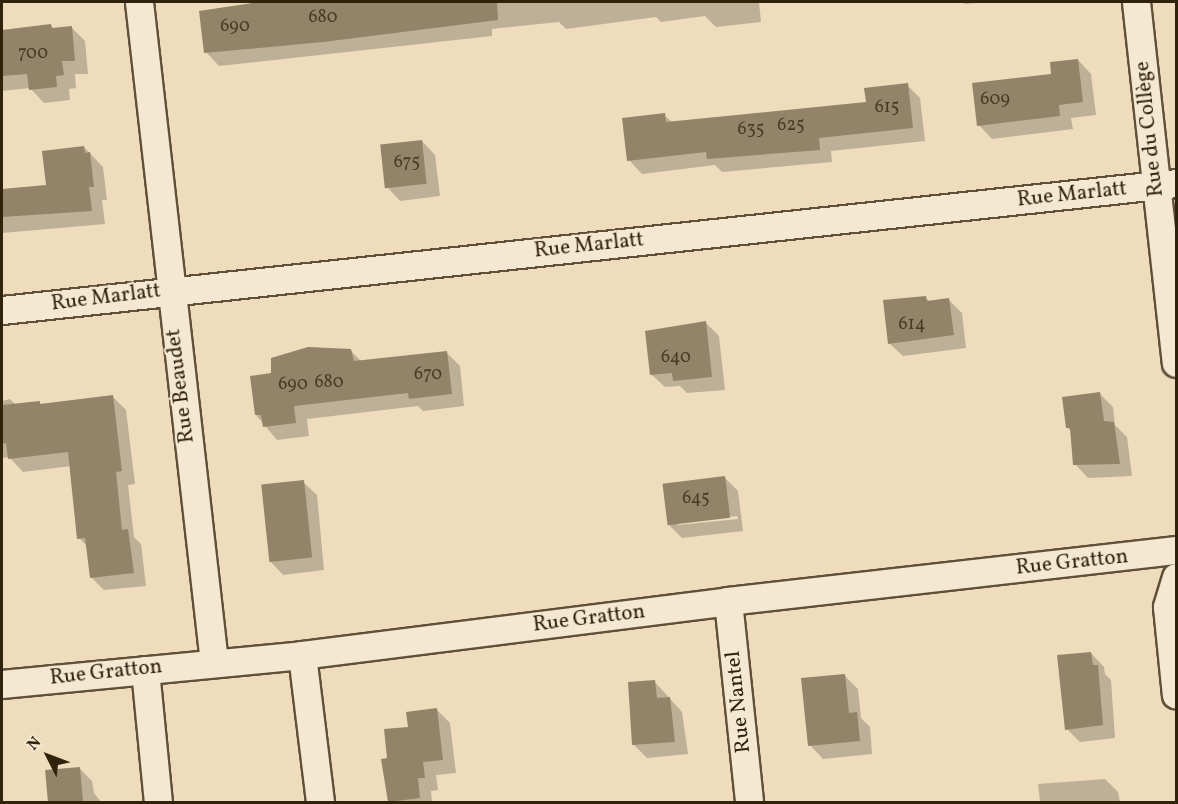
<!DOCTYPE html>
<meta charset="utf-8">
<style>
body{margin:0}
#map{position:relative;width:1178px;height:804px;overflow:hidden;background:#eedcbc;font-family:Vollkorn,serif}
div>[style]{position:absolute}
.shadow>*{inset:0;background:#0003}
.building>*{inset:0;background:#938368;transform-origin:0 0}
.roads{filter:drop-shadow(2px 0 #605038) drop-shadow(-2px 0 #605038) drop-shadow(0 2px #605038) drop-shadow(0 -2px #605038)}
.street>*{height:27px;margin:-13.5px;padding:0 13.5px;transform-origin:13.5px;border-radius:13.5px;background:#f4e8d3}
span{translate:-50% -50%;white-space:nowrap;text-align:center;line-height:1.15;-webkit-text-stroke:4.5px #f4e8d3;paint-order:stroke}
.number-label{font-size:18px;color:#4a3a23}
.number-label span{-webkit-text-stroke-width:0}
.street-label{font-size:21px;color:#31220c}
.frame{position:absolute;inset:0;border:3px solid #31220c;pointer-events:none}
.north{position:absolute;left:18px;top:726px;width:60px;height:60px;-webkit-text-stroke:4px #f4e8d3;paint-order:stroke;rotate:312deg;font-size:16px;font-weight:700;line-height:24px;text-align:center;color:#31220c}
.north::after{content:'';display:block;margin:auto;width:21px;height:27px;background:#31220c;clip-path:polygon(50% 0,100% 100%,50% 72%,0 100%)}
</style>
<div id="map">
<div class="shadow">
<i style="clip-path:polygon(281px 2px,759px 2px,761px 22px,716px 27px,705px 16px,661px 22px,656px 17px,566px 29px,559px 22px,492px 29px,492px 36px,219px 66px,206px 52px,201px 12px)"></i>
<i style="clip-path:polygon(962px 2px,989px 2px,965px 4px)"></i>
<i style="clip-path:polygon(51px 26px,54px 29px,71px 27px,85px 41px,88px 74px,75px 74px,76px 88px,69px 89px,70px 100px,44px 103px,30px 88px,2px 91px,2px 31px)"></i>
<i style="clip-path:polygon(1078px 60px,1091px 74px,1096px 115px,1071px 118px,1073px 129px,992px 139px,979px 125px)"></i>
<i style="clip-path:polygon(907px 85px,920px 98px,925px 141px,831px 151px,832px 162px,722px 172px,715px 165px,642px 174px,629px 160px,664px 115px,673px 123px,867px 103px)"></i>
<i style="clip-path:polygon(422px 141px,435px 155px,440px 196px,400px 201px,387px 187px)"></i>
<i style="clip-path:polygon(84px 147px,103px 167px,107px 200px,102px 200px,105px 224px,2px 233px,2px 249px,2px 191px,47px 186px)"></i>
<i style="clip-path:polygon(925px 297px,930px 302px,949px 300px,962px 313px,966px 348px,903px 356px,889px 343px)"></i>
<i style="clip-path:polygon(706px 323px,719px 336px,725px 390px,687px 393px,680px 386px,665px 387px,651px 374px)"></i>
<i style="clip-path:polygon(350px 350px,362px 362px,446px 352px,460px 366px,464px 406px,423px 411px,418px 406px,307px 419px,309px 436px,277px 440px,256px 415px,272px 374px)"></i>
<i style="clip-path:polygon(1100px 394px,1113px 407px,1115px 425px,1127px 437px,1132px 476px,1088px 478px,1075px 464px,1072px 432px,1067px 427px)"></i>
<i style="clip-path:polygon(113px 397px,126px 410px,135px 484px,128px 485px,134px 537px,141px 544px,146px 586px,104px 590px,91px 577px,88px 547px,79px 538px,71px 466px,23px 472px,9px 457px,2px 458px,2px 401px,10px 399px,16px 405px,39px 402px,43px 406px)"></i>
<i style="clip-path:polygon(evenodd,725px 478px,738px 491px,743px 531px,682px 538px,668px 524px,725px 478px,737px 516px,738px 519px,678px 525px,678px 522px,737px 516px)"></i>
<i style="clip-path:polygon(303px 482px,317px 495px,324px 570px,283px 575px,270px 561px)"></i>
<i style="clip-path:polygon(1091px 653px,1104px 667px,1105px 674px,1111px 680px,1115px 738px,1080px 742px,1067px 729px)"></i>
<i style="clip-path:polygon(844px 675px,858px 689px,861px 718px,870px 727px,872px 754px,823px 759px,810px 745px)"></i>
<i style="clip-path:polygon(654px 681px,682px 712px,688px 754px,647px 758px,634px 745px)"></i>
<i style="clip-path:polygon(437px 710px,450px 723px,456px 773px,436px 775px,438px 790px,431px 791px,432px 802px,391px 802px,389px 760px,409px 728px)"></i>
<i style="clip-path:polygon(79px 768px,92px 781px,94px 793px,101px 802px,49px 802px,47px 771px)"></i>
<i style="clip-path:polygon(1105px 779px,1118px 792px,1120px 802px,1040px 802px,1038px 784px)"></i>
</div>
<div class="building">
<i style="clip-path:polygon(260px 2px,497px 2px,498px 20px,323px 42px,204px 53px,199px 11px)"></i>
<i style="clip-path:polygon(51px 24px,52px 28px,72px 26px,75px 61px,62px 61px,64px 75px,56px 76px,57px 87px,29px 90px,27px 74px,2px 76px,2px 30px)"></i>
<i style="clip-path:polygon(1078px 59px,1083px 102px,1059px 105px,1060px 116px,977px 126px,972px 83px,1051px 74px,1050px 62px)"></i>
<i style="clip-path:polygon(908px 83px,913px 128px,819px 138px,820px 150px,707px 159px,706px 152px,627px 161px,622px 118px,665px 113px,666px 122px,866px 102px,864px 88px)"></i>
<i style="left:422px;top:140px;width:44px;height:42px;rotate:84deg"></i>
<i style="clip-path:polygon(84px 146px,85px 153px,90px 152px,94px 187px,89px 187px,92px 211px,2px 217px,2px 189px,46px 185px,42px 151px)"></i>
<i style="clip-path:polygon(926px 296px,927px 301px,949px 298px,954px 335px,888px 344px,883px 300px)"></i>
<i style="clip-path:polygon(706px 321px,712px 377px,673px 381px,672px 373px,650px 375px,645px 331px)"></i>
<i style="clip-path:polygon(308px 347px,351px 349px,354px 361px,447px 351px,452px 394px,409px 399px,408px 393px,294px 406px,296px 423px,263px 427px,261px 415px,255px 415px,250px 376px,271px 373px,271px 358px)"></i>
<i style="clip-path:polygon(1100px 392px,1104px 421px,1114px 422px,1120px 464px,1073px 465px,1070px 428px,1066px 428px,1062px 397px)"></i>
<i style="clip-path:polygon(113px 395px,122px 471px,116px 472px,122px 530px,128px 529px,134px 573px,90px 578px,85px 538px,77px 539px,68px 452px,8px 459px,6px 443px,2px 444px,2px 405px,40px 401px,40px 404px)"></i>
<i style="left:725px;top:476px;width:42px;height:63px;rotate:83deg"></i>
<i style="left:304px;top:480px;width:78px;height:43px;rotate:84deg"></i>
<i style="clip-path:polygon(1091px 652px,1093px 665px,1098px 665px,1103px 725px,1065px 730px,1057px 655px)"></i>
<i style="clip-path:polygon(845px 674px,849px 713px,857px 712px,860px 741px,808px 746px,801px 678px)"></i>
<i style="clip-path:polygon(655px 680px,657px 698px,670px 697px,675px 742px,632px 745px,628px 682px)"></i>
<i style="clip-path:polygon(437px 708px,443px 760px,423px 762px,425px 778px,418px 778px,420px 798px,388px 802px,381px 759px,387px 758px,384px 729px,408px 727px,406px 712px)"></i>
<i style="left:80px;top:767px;width:35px;height:35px;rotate:85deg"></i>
</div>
<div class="roads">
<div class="street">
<i style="left:139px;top:2px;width:664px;rotate:83.52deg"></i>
<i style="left:1136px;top:2px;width:363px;rotate:83.7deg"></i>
<i style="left:2px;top:310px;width:1181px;rotate:-6.17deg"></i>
<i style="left:1176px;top:577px;width:31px;rotate:107deg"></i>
<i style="left:1167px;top:607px;width:88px;rotate:84.2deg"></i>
<i style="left:728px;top:601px;width:202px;rotate:84deg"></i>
<i style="left:302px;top:655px;width:148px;rotate:83deg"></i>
<i style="left:145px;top:670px;width:133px;rotate:84.4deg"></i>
<i style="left:2px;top:684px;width:301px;rotate:-5.5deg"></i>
<i style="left:302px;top:655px;width:429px;rotate:-7.2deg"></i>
<i style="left:728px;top:601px;width:451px;rotate:-6.5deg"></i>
</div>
</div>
<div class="number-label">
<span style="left:323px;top:18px">680</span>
<span style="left:235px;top:27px">690</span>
<span style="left:33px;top:54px">700</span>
<span style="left:995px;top:100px">609</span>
<span style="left:887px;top:108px">615</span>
<span style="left:791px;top:126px">625</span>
<span style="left:751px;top:130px">635</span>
<span style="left:407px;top:163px">675</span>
<span style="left:912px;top:325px">614</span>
<span style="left:676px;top:358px">640</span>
<span style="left:428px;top:375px">670</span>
<span style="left:329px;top:383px">680</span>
<span style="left:293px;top:385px">690</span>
<span style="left:696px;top:499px">645</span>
</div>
<div class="street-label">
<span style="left:1150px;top:129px;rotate:-96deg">Rue du Collège</span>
<span style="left:1072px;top:195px;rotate:-6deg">Rue Marlatt</span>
<span style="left:589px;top:246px;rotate:-6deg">Rue Marlatt</span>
<span style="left:106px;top:298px;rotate:-7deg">Rue Marlatt</span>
<span style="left:181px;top:386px;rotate:-97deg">Rue Beaudet</span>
<span style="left:1072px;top:563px;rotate:-6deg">Rue Gratton</span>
<span style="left:589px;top:619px;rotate:-7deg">Rue Gratton</span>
<span style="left:106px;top:673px;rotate:-6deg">Rue Gratton</span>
<span style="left:739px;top:702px;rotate:-96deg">Rue Nantel</span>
</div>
<div class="frame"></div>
<div class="north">N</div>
</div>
